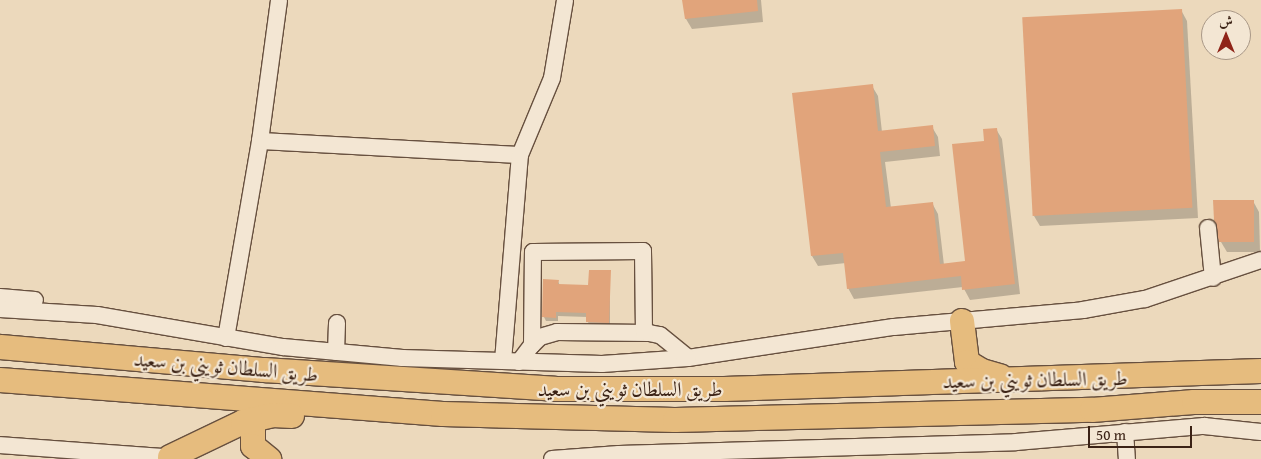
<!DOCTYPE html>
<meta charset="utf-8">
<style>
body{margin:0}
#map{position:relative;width:1261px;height:459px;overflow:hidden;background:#ecd9bc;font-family:"Gentium Book Plus",Amiri,serif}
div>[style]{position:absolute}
.shadow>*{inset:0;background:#0003}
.building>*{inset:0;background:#e1a47b;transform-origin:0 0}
.roads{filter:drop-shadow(1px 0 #67503f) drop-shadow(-1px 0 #67503f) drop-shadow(0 1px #67503f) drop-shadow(0 -1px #67503f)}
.minor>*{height:16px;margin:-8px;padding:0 8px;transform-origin:8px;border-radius:8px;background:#f3e6d3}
.highway>*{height:24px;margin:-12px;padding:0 12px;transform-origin:12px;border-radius:12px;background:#e6bc7e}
span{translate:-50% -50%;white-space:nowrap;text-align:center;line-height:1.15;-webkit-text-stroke:4.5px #f3e6d3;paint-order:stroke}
.street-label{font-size:20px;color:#3b2215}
.north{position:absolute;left:1201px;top:10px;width:50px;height:50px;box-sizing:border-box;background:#f3e6d3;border:1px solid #a99887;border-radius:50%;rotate:0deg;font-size:14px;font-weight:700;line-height:20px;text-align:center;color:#3b2215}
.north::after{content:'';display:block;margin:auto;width:18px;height:22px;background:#8f2418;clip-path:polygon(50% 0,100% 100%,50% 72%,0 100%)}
.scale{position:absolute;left:1088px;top:426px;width:104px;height:22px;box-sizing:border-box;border:2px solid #3b2215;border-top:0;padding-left:6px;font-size:15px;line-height:18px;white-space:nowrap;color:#3b2215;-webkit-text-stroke:4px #f3e6d3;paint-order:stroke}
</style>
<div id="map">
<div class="shadow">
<i style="clip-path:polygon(684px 0,761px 0,763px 22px,692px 29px,686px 19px)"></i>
<i style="clip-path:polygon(1181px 10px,1187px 21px,1198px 218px,1040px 226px,1034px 216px)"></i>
<i style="clip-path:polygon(872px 86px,878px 96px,882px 132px,932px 127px,938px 137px,940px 156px,885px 162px,891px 208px,932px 203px,938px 214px,944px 265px,967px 262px,986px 142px,996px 129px,1002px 139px,1020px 294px,970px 300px,963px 287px,854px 299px,848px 288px,846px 263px,818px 266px,812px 256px,794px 94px)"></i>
<i style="clip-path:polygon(1253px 201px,1259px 212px,1260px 252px,1227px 252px,1221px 242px)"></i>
<i style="clip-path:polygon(610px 271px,610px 326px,589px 326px,587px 317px,558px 316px,558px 321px,546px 321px,544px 317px,558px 281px,560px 286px,589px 286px)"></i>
</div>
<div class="building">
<i style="clip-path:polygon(682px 0,757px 0,758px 11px,685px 19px)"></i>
<i style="left:1182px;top:9px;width:199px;height:160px;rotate:87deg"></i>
<i style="clip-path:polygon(873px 84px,878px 131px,933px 125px,935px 146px,880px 152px,886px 207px,933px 202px,940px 264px,965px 261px,952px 144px,984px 141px,983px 129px,997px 128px,1015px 284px,962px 290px,961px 276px,847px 289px,843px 253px,811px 256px,792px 93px)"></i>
<i style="clip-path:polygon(1213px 200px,1254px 200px,1254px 242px,1219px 242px,1214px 220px)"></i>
<i style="clip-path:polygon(589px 270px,611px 270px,609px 323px,586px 322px,586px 313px,556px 312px,556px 318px,542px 317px,543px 279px,559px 280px,558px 284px,588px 285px)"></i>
</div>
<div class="roads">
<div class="minor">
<i style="left:260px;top:141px;width:260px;rotate:3.1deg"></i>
<i style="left:1208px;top:228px;width:50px;rotate:84.3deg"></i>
<i style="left:0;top:297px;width:35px;rotate:5deg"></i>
<i style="left:0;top:309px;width:97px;rotate:3.5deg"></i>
<i style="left:97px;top:315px;width:189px;rotate:9.8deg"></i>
<i style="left:283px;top:347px;width:120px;rotate:5.3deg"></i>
<i style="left:402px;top:358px;width:200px;rotate:1.7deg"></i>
<i style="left:602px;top:364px;width:86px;rotate:-4deg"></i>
<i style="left:688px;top:358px;width:208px;rotate:-8.6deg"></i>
<i style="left:894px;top:327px;width:190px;rotate:-5.1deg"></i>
<i style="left:1083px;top:310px;width:63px;rotate:-10.1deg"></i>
<i style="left:1145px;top:299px;width:122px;rotate:-18.6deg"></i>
<i style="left:226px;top:338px;width:200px;rotate:-80.2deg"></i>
<i style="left:260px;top:141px;width:142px;rotate:-82.3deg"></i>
<i style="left:532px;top:345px;width:11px;rotate:-45deg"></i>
<i style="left:540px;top:337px;width:18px;rotate:-16deg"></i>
<i style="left:557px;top:332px;width:92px;rotate:0.6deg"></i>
<i style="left:336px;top:352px;width:29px;rotate:-88deg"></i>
<i style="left:503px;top:361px;width:207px;rotate:-85.3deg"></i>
<i style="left:520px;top:155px;width:83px;rotate:-67.4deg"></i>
<i style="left:552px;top:78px;width:79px;rotate:-80.5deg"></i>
<i style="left:519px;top:362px;width:21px;rotate:-53deg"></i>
<i style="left:532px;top:345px;width:93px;rotate:-89.4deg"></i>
<i style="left:533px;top:252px;width:110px;rotate:-0.5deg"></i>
<i style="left:643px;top:251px;width:81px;rotate:89.3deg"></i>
<i style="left:644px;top:332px;width:16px;rotate:11deg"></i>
<i style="left:660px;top:335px;width:36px;rotate:39deg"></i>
<i style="left:1125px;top:432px;width:27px;rotate:86deg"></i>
<i style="left:0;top:445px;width:179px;rotate:4.2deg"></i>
<i style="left:552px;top:459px;width:67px;rotate:-4.3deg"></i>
<i style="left:619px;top:454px;width:397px;rotate:-1.7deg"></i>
<i style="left:1016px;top:442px;width:189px;rotate:-4.9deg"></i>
<i style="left:1204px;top:426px;width:57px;rotate:6deg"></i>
</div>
<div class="highway">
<i style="left:962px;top:321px;width:41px;rotate:83deg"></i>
<i style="left:967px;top:362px;width:17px;rotate:31deg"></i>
<i style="left:982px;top:371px;width:19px;rotate:16deg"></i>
<i style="left:0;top:347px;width:265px;rotate:5deg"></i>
<i style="left:264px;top:370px;width:291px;rotate:3.7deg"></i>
<i style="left:554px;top:389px;width:170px"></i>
<i style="left:724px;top:389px;width:537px;rotate:-1.92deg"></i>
<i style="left:0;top:380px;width:444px;rotate:4.4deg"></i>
<i style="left:443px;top:414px;width:232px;rotate:1.5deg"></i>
<i style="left:675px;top:420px;width:417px;rotate:-1.4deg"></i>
<i style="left:1092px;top:410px;width:102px;rotate:-4.5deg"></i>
<i style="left:1194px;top:402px;width:67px"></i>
<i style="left:253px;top:419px;width:27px;rotate:90deg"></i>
<i style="left:253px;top:446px;width:21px;rotate:39deg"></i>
<i style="left:170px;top:457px;width:81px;rotate:-25.6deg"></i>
<i style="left:243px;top:422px;width:31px;rotate:-13deg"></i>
<i style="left:273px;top:415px;width:19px;rotate:3deg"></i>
</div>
</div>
<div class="street-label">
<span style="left:226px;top:366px;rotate:5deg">طريق السلطان ثويني بن سعيد</span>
<span style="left:1035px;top:379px;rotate:-1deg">طريق السلطان ثويني بن سعيد</span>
<span style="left:630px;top:388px">طريق السلطان ثويني بن سعيد</span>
</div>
<div class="north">ش</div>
<div class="scale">50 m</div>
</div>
